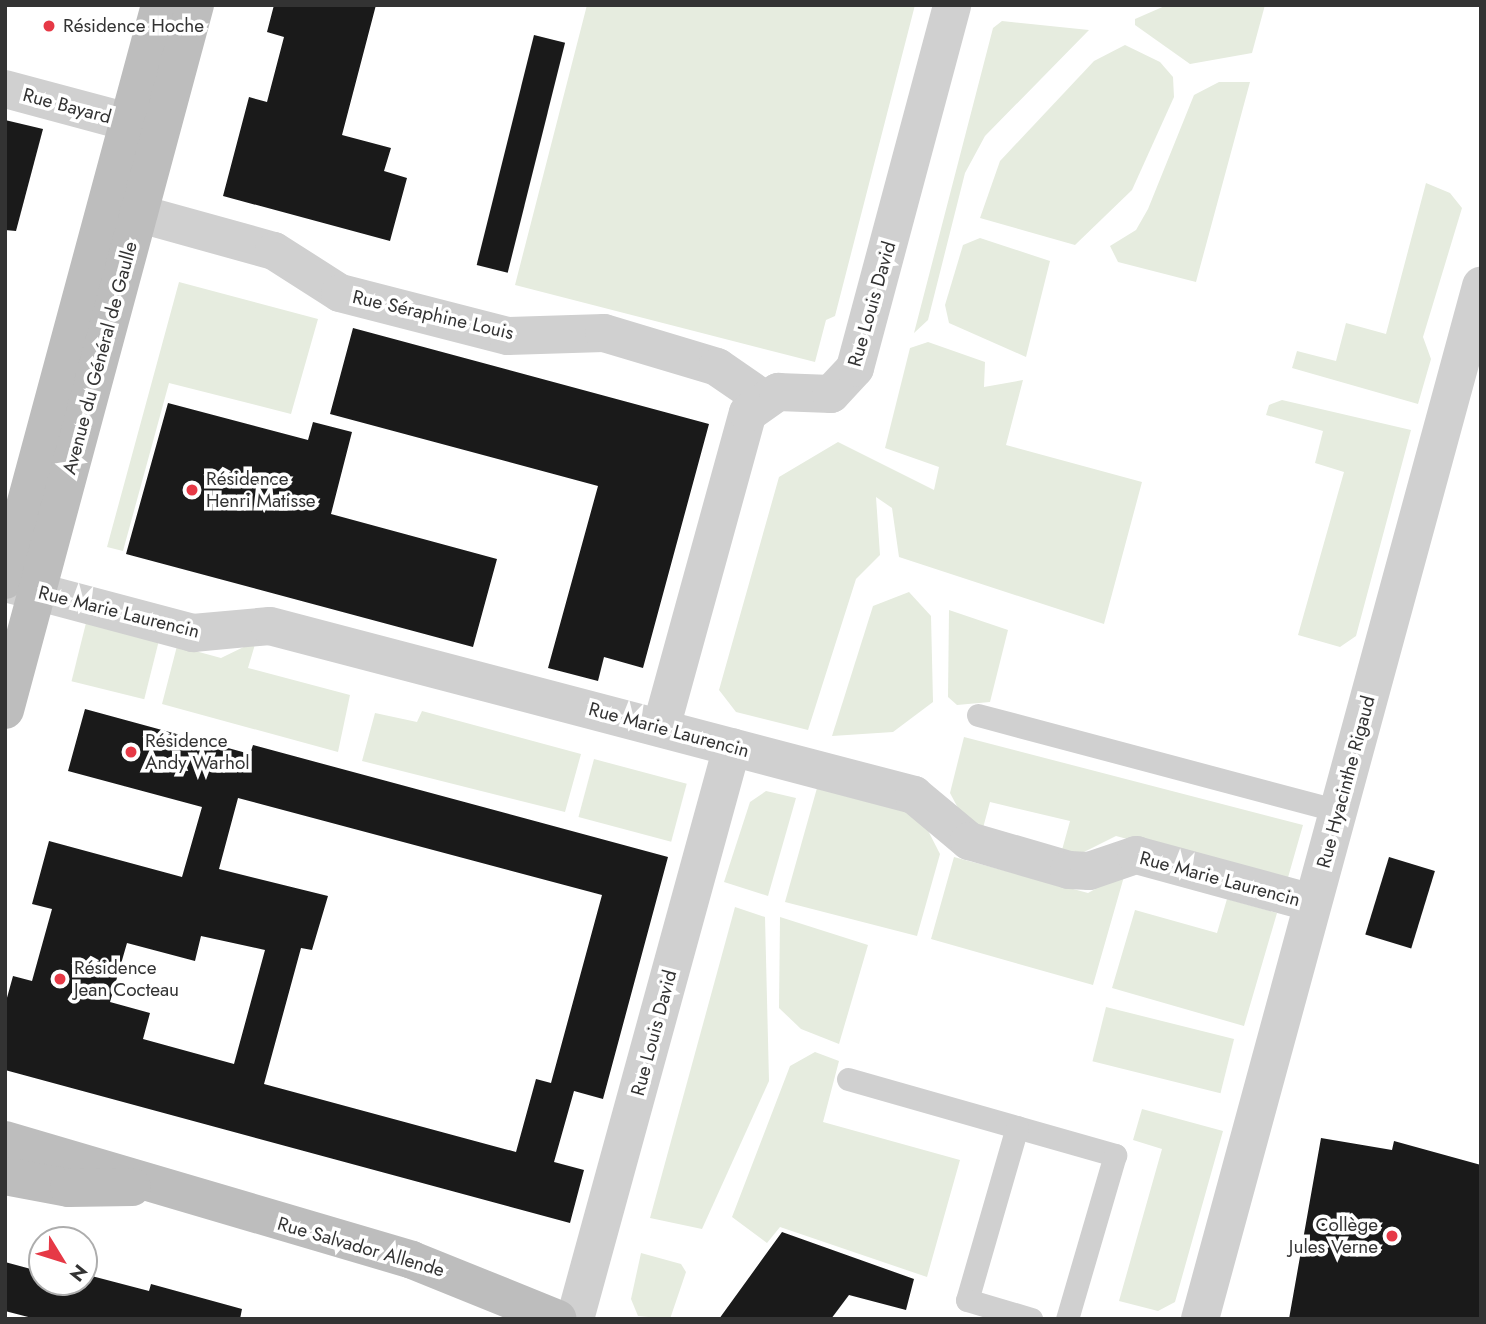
<!DOCTYPE html>
<meta charset="utf-8">
<style>
body{margin:0}
#map{position:relative;width:1486px;height:1324px;overflow:hidden;background:#fff;font-family:Jost,sans-serif}
div>[style]{position:absolute}
.green>*{inset:0;background:#e6ecdf;transform-origin:0 0}
.building>*{inset:0;background:#1a1a1a;transform-origin:0 0}
.lane>*{height:23px;margin:-11.5px;padding:0 11.5px;transform-origin:11.5px;border-radius:11.5px;background:#d0d0d0}
.street>*{height:38px;margin:-19px;padding:0 19px;transform-origin:19px;border-radius:19px;background:#d0d0d0}
.secondary>*{height:38px;margin:-19px;padding:0 19px;transform-origin:19px;border-radius:19px;background:#bdbdbd}
.dots>*{width:19px;height:19px;translate:-50% -50%;box-sizing:border-box;border:4px solid #fff;border-radius:50%}
span{translate:-50% -50%;white-space:nowrap;text-align:center;line-height:1.15;-webkit-text-stroke:7px #fff;paint-order:stroke}
.poi-label{font-size:19px;color:#333}
.left{translate:0 -50%;text-align:left}
.right{translate:-100% -50%;text-align:right}
.street-label{font-size:19px;color:#333}
.frame{position:absolute;inset:0;border:7px solid #333;pointer-events:none}
.north{position:absolute;left:28px;top:1226px;width:70px;height:70px;box-sizing:border-box;background:#fff;border:2px solid #adadad;border-radius:50%;rotate:128deg;font-size:19px;font-weight:700;line-height:28px;text-align:center;color:#333}
.north::after{content:'';display:block;margin:auto;width:24px;height:32px;background:#e63946;clip-path:polygon(50% 0,100% 100%,50% 72%,0 100%)}
</style>
<div id="map">
<div class="green">
<i style="clip-path:polygon(587px 5px,915px 5px,835px 316px,826px 320px,815px 362px,515px 285px)"></i>
<i style="clip-path:polygon(1167px 5px,1265px 5px,1252px 53px,1190px 64px,1135px 25px,1135px 19px)"></i>
<i style="clip-path:polygon(1002px 21px,1089px 30px,985px 136px,965px 173px,928px 320px,914px 333px,993px 28px)"></i>
<i style="clip-path:polygon(1125px 45px,1160px 62px,1173px 77px,1174px 97px,1132px 190px,1075px 245px,980px 218px,1000px 161px,1094px 61px)"></i>
<i style="clip-path:polygon(1219px 82px,1250px 82px,1196px 282px,1118px 262px,1110px 246px,1136px 230px,1148px 209px,1194px 95px)"></i>
<i style="clip-path:polygon(1426px 183px,1450px 193px,1462px 208px,1423px 337px,1431px 359px,1418px 404px,1292px 368px,1297px 351px,1336px 361px,1346px 323px,1386px 334px)"></i>
<i style="clip-path:polygon(980px 238px,1050px 261px,1026px 357px,949px 323px,945px 305px,963px 245px)"></i>
<i style="clip-path:polygon(179px 282px,318px 319px,291px 414px,169px 383px,123px 551px,107px 547px)"></i>
<i style="clip-path:polygon(928px 342px,985px 362px,984px 387px,1023px 380px,1006px 445px,1142px 482px,1104px 624px,899px 557px,892px 508px,876px 497px,880px 555px,856px 579px,808px 730px,736px 712px,719px 690px,779px 477px,838px 442px,934px 490px,939px 467px,885px 448px,910px 348px)"></i>
<i style="clip-path:polygon(1282px 400px,1411px 430px,1356px 636px,1340px 647px,1298px 635px,1344px 472px,1315px 463px,1323px 431px,1266px 415px,1269px 405px)"></i>
<i style="clip-path:polygon(909px 592px,931px 616px,933px 702px,893px 732px,832px 736px,873px 606px)"></i>
<i style="clip-path:polygon(949px 610px,1008px 630px,990px 702px,957px 705px,948px 697px)"></i>
<i style="left:86px;top:623px;width:75px;height:60px;rotate:14deg"></i>
<i style="clip-path:polygon(256px 641px,248px 668px,350px 695px,338px 752px,162px 704px,177px 646px,221px 658px)"></i>
<i style="clip-path:polygon(422px 711px,581px 754px,565px 812px,362px 761px,375px 713px,417px 722px)"></i>
<i style="clip-path:polygon(964px 737px,1303px 825px,1287px 881px,1116px 836px,1080px 854px,1062px 850px,1070px 821px,990px 802px,983px 828px,967px 825px,950px 793px)"></i>
<i style="left:594px;top:759px;width:96px;height:60px;rotate:15deg"></i>
<i style="clip-path:polygon(817px 788px,920px 815px,940px 854px,917px 936px,785px 902px)"></i>
<i style="clip-path:polygon(766px 791px,796px 798px,768px 896px,724px 882px,750px 802px)"></i>
<i style="clip-path:polygon(954px 857px,1088px 893px,1125px 873px,1093px 985px,931px 939px)"></i>
<i style="clip-path:polygon(1227px 899px,1277px 913px,1244px 1026px,1112px 988px,1135px 910px,1217px 933px)"></i>
<i style="clip-path:polygon(735px 907px,765px 917px,769px 1081px,702px 1229px,650px 1218px)"></i>
<i style="clip-path:polygon(780px 917px,868px 945px,839px 1044px,801px 1029px,779px 1008px)"></i>
<i style="left:1106px;top:1007px;width:132px;height:56px;rotate:14deg"></i>
<i style="clip-path:polygon(815px 1052px,839px 1061px,823px 1122px,960px 1160px,927px 1277px,780px 1227px,767px 1243px,732px 1217px,790px 1066px)"></i>
<i style="clip-path:polygon(1142px 1109px,1223px 1131px,1175px 1302px,1158px 1311px,1119px 1301px,1162px 1149px,1133px 1140px)"></i>
<i style="clip-path:polygon(641px 1253px,681px 1264px,686px 1272px,670px 1319px,638px 1316px,631px 1299px)"></i>
</div>
<div class="building">
<i style="clip-path:polygon(274px 5px,376px 5px,342px 135px,391px 148px,384px 171px,407px 178px,390px 241px,223px 196px,249px 97px,267px 102px,284px 37px,267px 32px)"></i>
<i style="left:534px;top:35px;width:32px;height:237px;rotate:14deg"></i>
<i style="clip-path:polygon(5px 120px,43px 129px,16px 231px,5px 230px)"></i>
<i style="clip-path:polygon(353px 328px,709px 424px,643px 668px,604px 657px,598px 681px,548px 668px,598px 486px,330px 414px)"></i>
<i style="clip-path:polygon(168px 403px,308px 440px,313px 422px,352px 432px,331px 514px,497px 559px,473px 647px,126px 554px)"></i>
<i style="clip-path:polygon(evenodd,85px 709px,250px 754px,253px 745px,668px 857px,603px 1099px,574px 1091px,554px 1162px,584px 1170px,570px 1223px,5px 1070px,5px 1005px,13px 976px,32px 981px,52px 909px,32px 904px,49px 841px,182px 877px,202px 807px,68px 771px,85px 709px,238px 798px,602px 895px,551px 1083px,536px 1079px,516px 1152px,264px 1084px,301px 948px,312px 950px,328px 896px,219px 869px,238px 798px,85px 709px,201px 936px,265px 950px,234px 1064px,143px 1039px,150px 1013px,110px 1002px,127px 943px,195px 961px,201px 936px)"></i>
<i style="left:1389px;top:857px;width:48px;height:81px;rotate:17deg"></i>
<i style="clip-path:polygon(1321px 1138px,1392px 1150px,1394px 1141px,1481px 1165px,1481px 1319px,1289px 1319px)"></i>
<i style="clip-path:polygon(782px 1232px,914px 1279px,906px 1310px,849px 1295px,831px 1319px,719px 1319px)"></i>
<i style="clip-path:polygon(5px 1262px,42px 1272px,42px 1282px,84px 1284px,84px 1274px,149px 1291px,151px 1284px,242px 1309px,240px 1319px,36px 1319px,5px 1311px)"></i>
</div>
<div class="lane">
<i style="left:978px;top:715px;width:373px;rotate:14.9deg"></i>
<i style="left:848px;top:1079px;width:278px;rotate:15.9deg"></i>
<i style="left:1115px;top:1155px;width:171px;rotate:106.3deg"></i>
<i style="left:1017px;top:1127px;width:180px;rotate:106.1deg"></i>
<i style="left:967px;top:1300px;width:67px;rotate:16.5deg"></i>
</div>
<div class="street">
<i style="left:5px;top:89px;width:127px;rotate:15deg"></i>
<i style="left:108px;top:205px;width:172px;rotate:15.5deg"></i>
<i style="left:274px;top:251px;width:78px;rotate:32.5deg"></i>
<i style="left:340px;top:293px;width:173px;rotate:14.4deg"></i>
<i style="left:508px;top:336px;width:96px;rotate:-1.8deg"></i>
<i style="left:604px;top:333px;width:118px;rotate:16.7deg"></i>
<i style="left:717px;top:367px;width:55px;rotate:34.6deg"></i>
<i style="left:5px;top:583px;width:195px;rotate:14.9deg"></i>
<i style="left:193px;top:633px;width:77px;rotate:-5.2deg"></i>
<i style="left:270px;top:626px;width:666px;rotate:14.7deg"></i>
<i style="left:914px;top:795px;width:72px;rotate:39.9deg"></i>
<i style="left:969px;top:841px;width:104px;rotate:16.2deg"></i>
<i style="left:1069px;top:870px;width:20px;rotate:3deg"></i>
<i style="left:1089px;top:871px;width:50px;rotate:-18.8deg"></i>
<i style="left:1136px;top:855px;width:183px;rotate:15.2deg"></i>
<i style="left:661px;top:728px;width:327px;rotate:-74.6deg"></i>
<i style="left:748px;top:413px;width:37px;rotate:-35deg"></i>
<i style="left:778px;top:392px;width:53px;rotate:2.2deg"></i>
<i style="left:831px;top:394px;width:35px;rotate:-47deg"></i>
<i style="left:855px;top:368px;width:376px;rotate:-75deg"></i>
<i style="left:575px;top:1319px;width:593px;rotate:-74.65deg"></i>
<i style="left:1200px;top:1319px;width:1071px;rotate:-74.78deg"></i>
</div>
<div class="secondary">
<i style="left:5px;top:580px;width:596px;rotate:-74.91deg"></i>
<i style="left:5px;top:710px;width:730px;rotate:-74.92deg"></i>
<i style="left:5px;top:1140px;width:424px;rotate:16.4deg"></i>
<i style="left:412px;top:1260px;width:157px;rotate:22deg"></i>
<i style="left:5px;top:1176px;width:65px;rotate:10.6deg"></i>
<i style="left:69px;top:1188px;width:63px;rotate:-0.9deg"></i>
</div>
<div class="dots">
<i style="left:49px;top:26px;background:#e63946"></i>
<i style="left:192px;top:490px;background:#e63946"></i>
<i style="left:131px;top:752px;background:#e63946"></i>
<i style="left:60px;top:979px;background:#e63946"></i>
<i style="left:1392px;top:1236px;background:#e63946"></i>
</div>
<div class="poi-label">
<span class="left" style="left:63px;top:26px">Résidence Hoche</span>
<span class="left" style="left:206px;top:490px">Résidence<br>Henri Matisse</span>
<span class="left" style="left:145px;top:752px">Résidence<br>Andy Warhol</span>
<span class="left" style="left:74px;top:979px">Résidence<br>Jean Cocteau</span>
<span class="right" style="left:1378px;top:1236px">Collège<br>Jules Verne</span>
</div>
<div class="street-label">
<span style="left:67px;top:106px;rotate:15deg">Rue Bayard</span>
<span style="left:872px;top:304px;rotate:-74deg">Rue Louis David</span>
<span style="left:433px;top:315px;rotate:13deg">Rue Séraphine Louis</span>
<span style="left:100px;top:358px;rotate:-75deg">Avenue du Général de Gaulle</span>
<span style="left:119px;top:612px;rotate:14deg">Rue Marie Laurencin</span>
<span style="left:669px;top:730px;rotate:15deg">Rue Marie Laurencin</span>
<span style="left:1346px;top:782px;rotate:-75deg">Rue Hyacinthe Rigaud</span>
<span style="left:1220px;top:879px;rotate:15deg">Rue Marie Laurencin</span>
<span style="left:654px;top:1033px;rotate:-75deg">Rue Louis David</span>
<span style="left:361px;top:1247px;rotate:16deg">Rue Salvador Allende</span>
</div>
<div class="frame"></div>
<div class="north">N</div>
</div>
